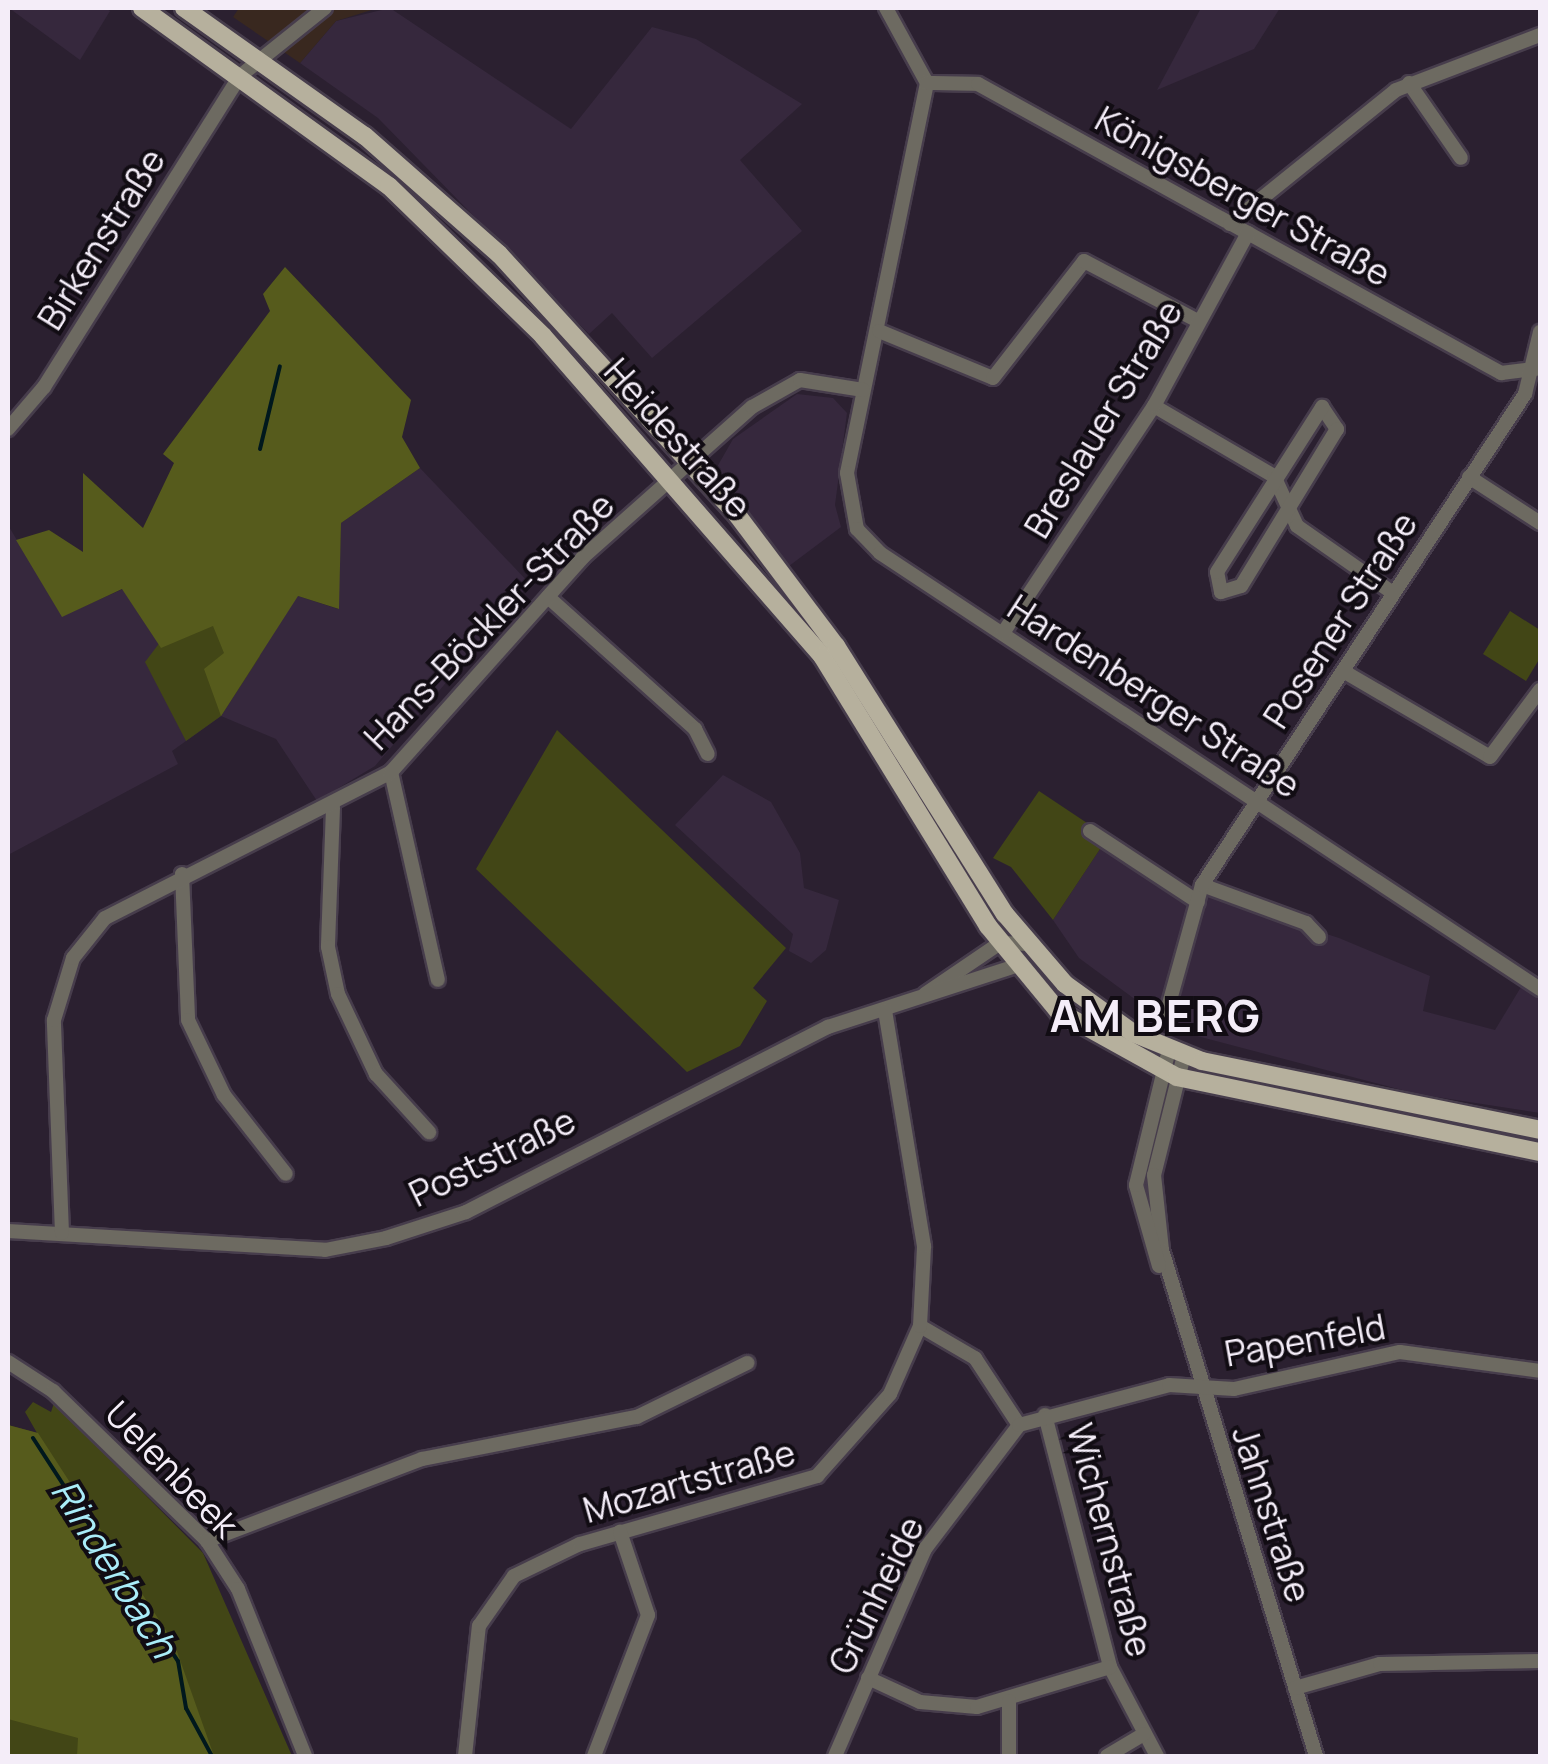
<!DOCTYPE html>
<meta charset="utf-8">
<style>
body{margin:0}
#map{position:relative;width:1548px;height:1764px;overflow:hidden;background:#2b2030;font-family:Manrope,sans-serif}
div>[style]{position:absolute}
.built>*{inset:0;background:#36283d}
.industrial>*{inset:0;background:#39281f}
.green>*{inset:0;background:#424616}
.forest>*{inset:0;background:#565b1c}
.stream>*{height:4px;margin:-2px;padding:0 2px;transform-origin:2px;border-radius:2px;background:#00181d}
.roads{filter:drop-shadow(2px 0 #473d4c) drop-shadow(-2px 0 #473d4c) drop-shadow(0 2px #473d4c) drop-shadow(0 -2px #473d4c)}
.minor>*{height:14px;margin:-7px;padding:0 7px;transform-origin:7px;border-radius:7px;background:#6d6a61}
.major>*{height:18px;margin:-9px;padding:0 9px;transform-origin:9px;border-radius:9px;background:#b6b09d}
span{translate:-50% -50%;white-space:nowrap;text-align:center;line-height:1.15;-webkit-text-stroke:8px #110c13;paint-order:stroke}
.street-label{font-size:35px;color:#f4edf8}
.water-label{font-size:38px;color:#a9ecf8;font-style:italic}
.district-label{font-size:45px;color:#f4edf8;font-weight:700;letter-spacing:2.5px}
.frame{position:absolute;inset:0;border:10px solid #f4edf8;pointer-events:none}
</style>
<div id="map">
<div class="built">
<i style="clip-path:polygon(9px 8px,106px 8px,110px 11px,80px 60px)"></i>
<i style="clip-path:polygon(390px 8px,571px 129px,652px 27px,696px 39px,802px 104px,740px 160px,802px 231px,652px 358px,612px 313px,589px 334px,378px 118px,300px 63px,336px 21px)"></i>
<i style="clip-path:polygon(1201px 8px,1280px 8px,1254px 49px,1157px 90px)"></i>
<i style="clip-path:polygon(797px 394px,833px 398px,847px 413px,835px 505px,841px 527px,789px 566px,713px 474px,733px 439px)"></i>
<i style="clip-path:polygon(420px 468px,530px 584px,375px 766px,317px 801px,276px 739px,221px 716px,172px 751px,178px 764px,8px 855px,8px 525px,62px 616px,123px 589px,298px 596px,338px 609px,341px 523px)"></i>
<i style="clip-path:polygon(723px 775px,771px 802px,800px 853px,804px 888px,839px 900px,826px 950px,811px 963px,789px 951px,793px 934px,675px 825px)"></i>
<i style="clip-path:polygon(1108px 837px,1203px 901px,1206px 895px,1339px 938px,1430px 976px,1423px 1011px,1495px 1030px,1521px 987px,1540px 995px,1540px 1113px,1417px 1094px,1178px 1031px,1079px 958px,1053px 920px)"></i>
</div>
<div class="industrial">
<i style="clip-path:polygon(239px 8px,378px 8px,336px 21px,300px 63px,233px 17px)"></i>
</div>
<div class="green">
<i style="clip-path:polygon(206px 582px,260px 656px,221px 716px,186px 741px,145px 662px)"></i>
<i style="clip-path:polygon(1510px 611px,1540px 630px,1540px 658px,1526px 681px,1483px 654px)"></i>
<i style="clip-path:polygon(557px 730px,786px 948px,753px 988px,767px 1001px,740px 1046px,687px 1072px,476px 869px)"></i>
<i style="clip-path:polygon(1039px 791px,1108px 837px,1053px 920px,1011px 867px,993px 858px)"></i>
<i style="clip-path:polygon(33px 1402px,51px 1412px,54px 1403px,203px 1553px,292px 1756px,8px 1756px,8px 1425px,37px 1433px,25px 1412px)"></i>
</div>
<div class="forest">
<i style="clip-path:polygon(285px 267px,411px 400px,402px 437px,420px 468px,341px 523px,339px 609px,298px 596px,221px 716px,204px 669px,224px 653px,213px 626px,161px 648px,122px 589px,62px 617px,16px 540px,49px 530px,83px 552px,83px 473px,143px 528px,174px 463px,163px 454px,270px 311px,263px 294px)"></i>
<i style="clip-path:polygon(8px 1425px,38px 1433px,174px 1643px,214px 1756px,77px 1756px,78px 1738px,8px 1719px)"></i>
</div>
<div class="stream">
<i style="left:260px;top:449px;width:85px;rotate:-76.5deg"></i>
<i style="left:33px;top:1438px;width:266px;rotate:57deg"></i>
<i style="left:178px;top:1661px;width:48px;rotate:80.3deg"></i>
<i style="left:186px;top:1708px;width:55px;rotate:61.6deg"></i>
</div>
<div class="roads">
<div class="minor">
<i style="left:886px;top:8px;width:85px;rotate:61.3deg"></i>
<i style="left:927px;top:83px;width:398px;rotate:101.6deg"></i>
<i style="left:847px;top:473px;width:57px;rotate:79.9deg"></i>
<i style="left:857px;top:529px;width:33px;rotate:46deg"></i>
<i style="left:880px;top:553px;width:791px;rotate:33.45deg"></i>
<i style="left:927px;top:83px;width:51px;rotate:1.1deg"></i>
<i style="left:978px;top:84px;width:598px;rotate:28.92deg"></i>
<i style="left:1501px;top:373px;width:39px;rotate:-7deg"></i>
<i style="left:1409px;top:83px;width:91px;rotate:55.3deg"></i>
<i style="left:1230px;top:224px;width:213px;rotate:-38.9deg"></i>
<i style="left:1396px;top:90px;width:154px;rotate:-20.9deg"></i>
<i style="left:879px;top:331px;width:123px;rotate:22.4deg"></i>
<i style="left:993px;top:378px;width:148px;rotate:-52.1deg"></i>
<i style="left:1084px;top:261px;width:129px;rotate:27.8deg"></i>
<i style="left:1154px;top:406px;width:139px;rotate:30.3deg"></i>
<i style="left:1274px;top:476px;width:55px;rotate:65.3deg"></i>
<i style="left:1297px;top:526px;width:117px;rotate:34.9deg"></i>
<i style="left:1322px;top:407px;width:27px;rotate:56deg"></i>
<i style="left:1337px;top:429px;width:184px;rotate:121.4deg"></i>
<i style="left:1241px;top:586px;width:21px;rotate:163deg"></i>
<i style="left:1221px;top:592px;width:20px;rotate:-101deg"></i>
<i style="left:1217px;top:572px;width:196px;rotate:-57.5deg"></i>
<i style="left:8px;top:429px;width:55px;rotate:-49.4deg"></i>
<i style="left:44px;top:387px;width:368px;rotate:-57.8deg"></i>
<i style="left:240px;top:76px;width:109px;rotate:-38.7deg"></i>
<i style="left:1469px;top:477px;width:85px;rotate:32.9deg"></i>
<i style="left:548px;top:597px;width:198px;rotate:41.9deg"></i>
<i style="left:695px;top:729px;width:28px;rotate:63deg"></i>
<i style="left:1003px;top:633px;width:273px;rotate:-56.4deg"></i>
<i style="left:1154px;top:406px;width:197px;rotate:-61.5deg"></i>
<i style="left:1343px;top:671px;width:170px;rotate:30.3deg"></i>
<i style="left:1490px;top:757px;width:84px;rotate:-53.3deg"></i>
<i style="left:391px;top:772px;width:213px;rotate:77.3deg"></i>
<i style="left:333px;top:808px;width:139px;rotate:92.1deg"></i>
<i style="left:328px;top:947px;width:48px;rotate:78deg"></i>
<i style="left:338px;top:994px;width:89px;rotate:64.6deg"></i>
<i style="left:376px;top:1074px;width:79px;rotate:47.6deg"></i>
<i style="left:1090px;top:831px;width:129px;rotate:33.3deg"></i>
<i style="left:182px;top:874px;width:146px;rotate:87.6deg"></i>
<i style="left:188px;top:1020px;width:83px;rotate:64.4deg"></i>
<i style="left:224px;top:1095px;width:100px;rotate:51.9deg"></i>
<i style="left:1202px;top:885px;width:111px;rotate:20.1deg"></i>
<i style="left:1306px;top:923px;width:19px;rotate:47deg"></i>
<i style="left:925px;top:994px;width:91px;rotate:-34.2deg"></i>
<i style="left:1000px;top:943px;width:28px;rotate:2deg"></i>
<i style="left:1167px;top:1011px;width:131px;rotate:-74.5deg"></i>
<i style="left:1202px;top:885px;width:588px;rotate:-56.66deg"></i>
<i style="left:1525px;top:394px;width:64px;rotate:-76.4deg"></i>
<i style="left:1184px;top:1055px;width:124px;rotate:104deg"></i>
<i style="left:1154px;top:1175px;width:75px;rotate:83.9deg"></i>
<i style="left:1162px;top:1250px;width:529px;rotate:73.07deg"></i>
<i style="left:8px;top:1231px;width:318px;rotate:3.4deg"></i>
<i style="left:325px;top:1250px;width:62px;rotate:-11.1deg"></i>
<i style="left:386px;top:1238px;width:84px;rotate:-18deg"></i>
<i style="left:466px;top:1212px;width:407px;rotate:-27.1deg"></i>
<i style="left:828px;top:1027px;width:198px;rotate:-18deg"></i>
<i style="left:62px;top:1233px;width:213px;rotate:-92.2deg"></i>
<i style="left:54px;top:1020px;width:65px;rotate:-73deg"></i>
<i style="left:73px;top:958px;width:51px;rotate:-51.3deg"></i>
<i style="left:105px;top:918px;width:321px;rotate:-27deg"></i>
<i style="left:391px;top:772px;width:288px;rotate:-48.2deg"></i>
<i style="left:583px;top:557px;width:226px;rotate:-41.6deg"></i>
<i style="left:752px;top:407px;width:55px;rotate:-29.4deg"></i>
<i style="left:800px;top:380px;width:64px;rotate:9deg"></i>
<i style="left:1159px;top:1266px;width:84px;rotate:-105.9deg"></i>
<i style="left:1136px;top:1185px;width:139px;rotate:-76.3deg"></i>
<i style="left:920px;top:1326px;width:64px;rotate:30.2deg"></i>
<i style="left:975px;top:1358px;width:80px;rotate:56.7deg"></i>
<i style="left:8px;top:1362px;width:54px;rotate:32.8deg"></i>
<i style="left:53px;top:1391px;width:215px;rotate:44.2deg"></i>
<i style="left:207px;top:1541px;width:57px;rotate:57.1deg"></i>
<i style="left:238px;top:1589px;width:180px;rotate:68.1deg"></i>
<i style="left:1045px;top:1415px;width:260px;rotate:75.5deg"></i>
<i style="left:1110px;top:1667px;width:101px;rotate:62.2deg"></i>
<i style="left:207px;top:1541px;width:230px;rotate:-20.9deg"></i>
<i style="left:422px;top:1459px;width:219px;rotate:-11.1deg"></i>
<i style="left:637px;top:1417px;width:123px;rotate:-26.1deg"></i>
<i style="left:868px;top:1678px;width:57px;rotate:24.8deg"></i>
<i style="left:920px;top:1702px;width:57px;rotate:5deg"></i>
<i style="left:977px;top:1707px;width:139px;rotate:-16.7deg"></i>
<i style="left:1295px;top:1688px;width:88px;rotate:-15.8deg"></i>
<i style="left:1380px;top:1664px;width:160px;rotate:-1.1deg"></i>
<i style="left:1009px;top:1701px;width:55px;rotate:90deg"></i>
<i style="left:465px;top:1756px;width:131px;rotate:-83.9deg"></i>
<i style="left:479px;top:1626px;width:61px;rotate:-55deg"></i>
<i style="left:514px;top:1576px;width:73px;rotate:-25.9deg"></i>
<i style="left:580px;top:1544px;width:247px;rotate:-16deg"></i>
<i style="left:817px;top:1476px;width:110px;rotate:-48.3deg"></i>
<i style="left:890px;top:1394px;width:74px;rotate:-66.2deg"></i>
<i style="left:920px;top:1326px;width:80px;rotate:-87.1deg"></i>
<i style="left:924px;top:1246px;width:239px;rotate:-99.4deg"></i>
<i style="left:594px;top:1756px;width:151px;rotate:-69deg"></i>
<i style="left:648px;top:1615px;width:88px;rotate:-108.6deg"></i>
<i style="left:835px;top:1756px;width:226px;rotate:-66.5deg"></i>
<i style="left:925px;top:1549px;width:156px;rotate:-52.8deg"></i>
<i style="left:1019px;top:1425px;width:155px;rotate:-14.9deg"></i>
<i style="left:1169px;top:1385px;width:65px;rotate:3.5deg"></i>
<i style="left:1234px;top:1389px;width:170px;rotate:-12.6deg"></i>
<i style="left:1400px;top:1352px;width:141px;rotate:7.7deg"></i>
<i style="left:1107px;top:1756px;width:43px;rotate:-30.7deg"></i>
</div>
<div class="major">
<i style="left:142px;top:8px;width:304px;rotate:35.8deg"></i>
<i style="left:389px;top:186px;width:215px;rotate:44.2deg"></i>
<i style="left:543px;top:336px;width:425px;rotate:48.9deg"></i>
<i style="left:822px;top:656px;width:317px;rotate:58.4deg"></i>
<i style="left:988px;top:926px;width:110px;rotate:50.5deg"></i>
<i style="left:1058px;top:1011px;width:136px;rotate:29deg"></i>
<i style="left:1177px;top:1077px;width:371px;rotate:11.7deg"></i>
<i style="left:184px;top:8px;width:222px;rotate:35.3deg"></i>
<i style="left:365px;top:136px;width:179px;rotate:41.4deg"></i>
<i style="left:499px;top:254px;width:355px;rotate:47.6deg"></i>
<i style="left:738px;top:516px;width:163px;rotate:53deg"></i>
<i style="left:836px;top:646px;width:317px;rotate:57.8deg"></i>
<i style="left:1005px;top:914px;width:92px;rotate:49.4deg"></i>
<i style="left:1065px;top:984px;width:84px;rotate:35.8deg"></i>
<i style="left:1133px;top:1033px;width:74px;rotate:22.1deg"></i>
<i style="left:1202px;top:1061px;width:345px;rotate:11.5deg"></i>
</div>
</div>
<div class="street-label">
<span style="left:1243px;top:196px;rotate:29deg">Königsberger Straße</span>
<span style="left:101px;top:239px;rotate:-58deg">Birkenstraße</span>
<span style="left:1103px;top:419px;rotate:-59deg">Breslauer Straße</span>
<span style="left:678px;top:438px;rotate:48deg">Heidestraße</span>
<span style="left:1340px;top:620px;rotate:-57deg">Posener Straße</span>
<span style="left:489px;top:621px;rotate:-46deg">Hans-Böckler-Straße</span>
<span style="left:1154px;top:696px;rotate:33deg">Hardenberger Straße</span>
<span style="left:492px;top:1157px;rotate:-26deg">Poststraße</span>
<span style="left:1305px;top:1340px;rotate:-10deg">Papenfeld</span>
<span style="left:172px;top:1469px;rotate:46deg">Uelenbeek</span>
<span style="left:689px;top:1481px;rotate:-16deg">Mozartstraße</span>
<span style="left:1272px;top:1514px;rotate:72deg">Jahnstraße</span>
<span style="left:1110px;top:1540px;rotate:75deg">Wichernstraße</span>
<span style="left:876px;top:1595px;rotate:-64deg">Grünheide</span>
</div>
<div class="water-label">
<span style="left:115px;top:1568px;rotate:58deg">Rinderbach</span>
</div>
<div class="district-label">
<span style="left:1156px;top:1016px">AM BERG</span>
</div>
<div class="frame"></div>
</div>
